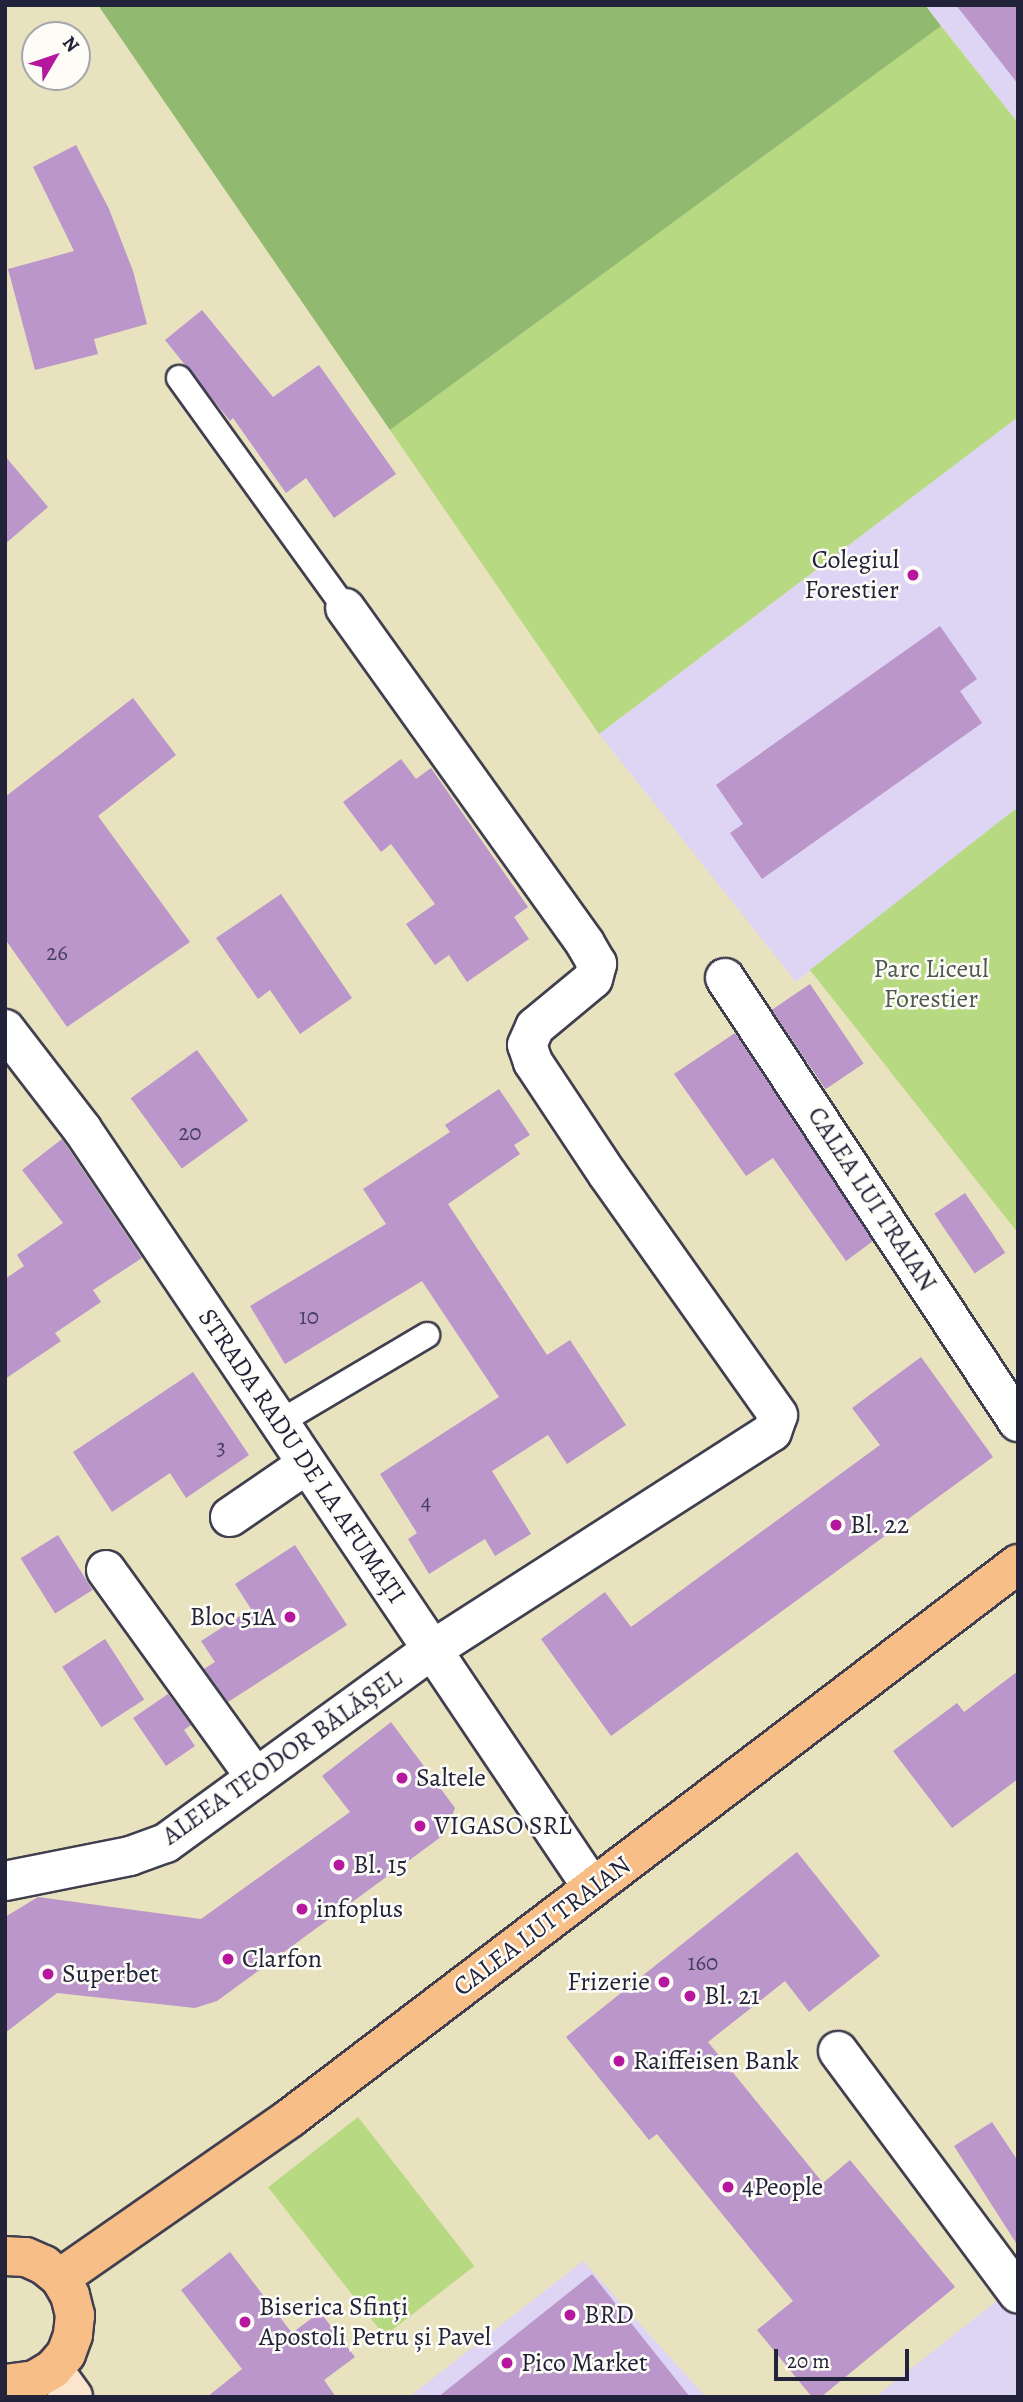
<!DOCTYPE html>
<meta charset="utf-8">
<style>
body{margin:0}
#map{position:relative;width:1023px;height:2402px;overflow:hidden;background:#e9e2bf;font-family:Alegreya,serif}
div>[style]{position:absolute}
.built>*{inset:0;background:#ded5f5}
.green>*{inset:0;background:#b7d981;transform-origin:0 0}
.forest>*{inset:0;background:#91b96f}
.building>*{inset:0;background:#ba96ca;transform-origin:0 0}
.roads{filter:drop-shadow(2px 0 #403f4f) drop-shadow(-2px 0 #403f4f) drop-shadow(0 2px #403f4f) drop-shadow(0 -2px #403f4f)}
.lane>*{height:24px;margin:-12px;padding:0 12px;transform-origin:12px;border-radius:12px;background:#fff}
.street>*{height:38px;margin:-19px;padding:0 19px;transform-origin:19px;border-radius:19px;background:#fff}
.secondary>*{height:38px;margin:-19px;padding:0 19px;transform-origin:19px;border-radius:19px;background:#fce5cf}
.primary>*{height:38px;margin:-19px;padding:0 19px;transform-origin:19px;border-radius:19px;background:#f7be88}
.dots>*{width:19px;height:19px;translate:-50% -50%;box-sizing:border-box;border:4px solid #fdfcf7;border-radius:50%}
span{translate:-50% -50%;white-space:nowrap;text-align:center;line-height:1.15;-webkit-text-stroke:5px #fdfcf7;paint-order:stroke}
.number-label{font-size:23px;color:#483f5f}
.number-label span{-webkit-text-stroke-width:0}
.poi-label{font-size:26px;color:#22223b}
.right{translate:-100% -50%;text-align:right}
.left{translate:0 -50%;text-align:left}
.park-label{font-size:26px;color:#4f5950}
.street-label{font-size:26px;color:#22223b}
.frame{position:absolute;inset:0;border:7px solid #22223b;pointer-events:none}
.north{position:absolute;left:21px;top:21px;width:70px;height:70px;box-sizing:border-box;background:#fdfcf7;border:2px solid #a5a5ac;border-radius:50%;rotate:51deg;font-size:19px;font-weight:700;line-height:28px;text-align:center;color:#22223b}
.north::after{content:'';display:block;margin:auto;width:24px;height:32px;background:#b5179e;clip-path:polygon(50% 0,100% 100%,50% 72%,0 100%)}
.scale{position:absolute;left:774px;top:2349px;width:135px;height:32px;box-sizing:border-box;border:4px solid #22223b;border-top:0;padding-left:9px;font-size:21px;line-height:24px;white-space:nowrap;color:#22223b;-webkit-text-stroke:5px #fdfcf7;paint-order:stroke}
</style>
<div id="map">
<div class="built">
<i style="clip-path:polygon(925px 5px,1018px 5px,1018px 123px,977px 71px)"></i>
<i style="clip-path:polygon(1018px 417px,1018px 807px,796px 982px,599px 734px)"></i>
<i style="clip-path:polygon(583px 2261px,706px 2397px,409px 2397px)"></i>
<i style="clip-path:polygon(1008px 2292px,1018px 2314px,1018px 2397px,875px 2397px)"></i>
</div>
<div class="green">
<i style="clip-path:polygon(941px 26px,1018px 123px,1018px 417px,599px 734px,390px 430px)"></i>
<i style="clip-path:polygon(1018px 807px,1018px 1233px,810px 970px)"></i>
<i style="left:358px;top:2117px;width:189px;height:114px;rotate:52deg"></i>
</div>
<div class="forest">
<i style="clip-path:polygon(98px 5px,925px 5px,941px 26px,390px 430px)"></i>
</div>
<div class="building">
<i style="clip-path:polygon(956px 5px,1018px 5px,1018px 84px)"></i>
<i style="clip-path:polygon(76px 145px,109px 209px,133px 271px,147px 324px,94px 339px,98px 354px,35px 370px,8px 269px,74px 251px,33px 167px)"></i>
<i style="clip-path:polygon(202px 310px,273px 397px,319px 365px,396px 474px,334px 518px,306px 478px,286px 493px,233px 418px,230px 421px,165px 340px)"></i>
<i style="clip-path:polygon(5px 456px,48px 507px,5px 544px)"></i>
<i style="clip-path:polygon(940px 626px,977px 679px,960px 691px,982px 723px,762px 879px,730px 833px,743px 824px,716px 785px)"></i>
<i style="clip-path:polygon(133px 698px,176px 755px,98px 816px,190px 942px,67px 1027px,5px 939px,5px 797px)"></i>
<i style="clip-path:polygon(401px 759px,416px 779px,431px 768px,528px 907px,514px 917px,529px 939px,467px 982px,449px 955px,435px 965px,406px 924px,435px 904px,391px 844px,381px 852px,343px 802px)"></i>
<i style="clip-path:polygon(281px 894px,352px 998px,300px 1034px,270px 990px,258px 999px,216px 938px)"></i>
<i style="left:810px;top:984px;width:96px;height:46px;rotate:56deg"></i>
<i style="clip-path:polygon(735px 1033px,873px 1241px,846px 1261px,773px 1158px,746px 1176px,674px 1074px)"></i>
<i style="left:197px;top:1050px;width:87px;height:82px;rotate:54deg"></i>
<i style="clip-path:polygon(499px 1089px,530px 1135px,514px 1145px,520px 1154px,448px 1204px,547px 1355px,570px 1340px,626px 1425px,567px 1464px,548px 1435px,492px 1471px,531px 1534px,495px 1556px,485px 1539px,429px 1574px,408px 1539px,417px 1533px,380px 1474px,499px 1397px,422px 1281px,285px 1364px,250px 1306px,386px 1224px,363px 1189px,450px 1132px,445px 1125px)"></i>
<i style="clip-path:polygon(62px 1139px,142px 1258px,93px 1290px,101px 1302px,55px 1333px,61px 1341px,5px 1379px,5px 1279px,24px 1266px,17px 1255px,63px 1223px,22px 1170px)"></i>
<i style="left:965px;top:1193px;width:72px;height:37px;rotate:56deg"></i>
<i style="clip-path:polygon(921px 1357px,993px 1457px,611px 1736px,541px 1639px,605px 1592px,631px 1627px,880px 1445px,852px 1408px)"></i>
<i style="clip-path:polygon(193px 1372px,249px 1455px,186px 1498px,170px 1473px,112px 1512px,73px 1452px)"></i>
<i style="left:58px;top:1535px;width:65px;height:44px;rotate:58deg"></i>
<i style="clip-path:polygon(295px 1545px,347px 1625px,228px 1702px,204px 1669px,215px 1662px,201px 1641px,251px 1609px,235px 1584px)"></i>
<i style="left:105px;top:1639px;width:72px;height:51px;rotate:57deg"></i>
<i style="clip-path:polygon(1018px 1671px,1018px 1779px,952px 1828px,893px 1751px,957px 1703px,964px 1712px)"></i>
<i style="clip-path:polygon(168px 1694px,191px 1725px,184px 1730px,195px 1746px,166px 1766px,133px 1718px)"></i>
<i style="clip-path:polygon(391px 1722px,455px 1808px,445px 1834px,217px 2001px,195px 2008px,57px 1993px,5px 2033px,5px 1917px,38px 1897px,201px 1919px,350px 1812px,322px 1776px)"></i>
<i style="clip-path:polygon(797px 1852px,880px 1956px,809px 2012px,785px 1981px,708px 2042px,823px 2183px,850px 2160px,955px 2287px,821px 2397px,812px 2397px,757px 2330px,793px 2301px,657px 2134px,649px 2140px,566px 2037px)"></i>
<i style="clip-path:polygon(992px 2122px,1018px 2161px,1018px 2246px,954px 2146px)"></i>
<i style="clip-path:polygon(230px 2252px,292px 2333px,320px 2312px,355px 2357px,324px 2380px,336px 2397px,207px 2397px,242px 2369px,181px 2290px)"></i>
<i style="clip-path:polygon(592px 2274px,690px 2397px,438px 2397px)"></i>
</div>
<div class="roads">
<div class="lane">
<i style="left:179px;top:378px;width:284px;rotate:54.2deg"></i>
<i style="left:280px;top:1422px;width:171px;rotate:-30.6deg"></i>
</div>
<div class="street">
<i style="left:725px;top:978px;width:532px;rotate:56.58deg"></i>
<i style="left:5px;top:1029px;width:126px;rotate:52.4deg"></i>
<i style="left:82px;top:1129px;width:914px;rotate:56.07deg"></i>
<i style="left:230px;top:1517px;width:93px;rotate:-34.5deg"></i>
<i style="left:106px;top:1570px;width:256px;rotate:54.2deg"></i>
<i style="left:5px;top:1881px;width:127px;rotate:-11.3deg"></i>
<i style="left:130px;top:1856px;width:38px;rotate:-20deg"></i>
<i style="left:166px;top:1843px;width:329px;rotate:-36deg"></i>
<i style="left:432px;top:1650px;width:404px;rotate:-32.7deg"></i>
<i style="left:772px;top:1432px;width:18px;rotate:-71deg"></i>
<i style="left:778px;top:1415px;width:294px;rotate:-125.3deg"></i>
<i style="left:608px;top:1175px;width:136px;rotate:-123.6deg"></i>
<i style="left:533px;top:1062px;width:18px;rotate:-109deg"></i>
<i style="left:527px;top:1045px;width:20px;rotate:-66deg"></i>
<i style="left:535px;top:1027px;width:75px;rotate:-39.6deg"></i>
<i style="left:593px;top:979px;width:16px;rotate:-75deg"></i>
<i style="left:597px;top:964px;width:24px;rotate:-120deg"></i>
<i style="left:585px;top:943px;width:412px;rotate:-125.6deg"></i>
<i style="left:838px;top:2051px;width:302px;rotate:53.4deg"></i>
</div>
<div class="secondary">
<i style="left:53px;top:2369px;width:34px;rotate:54deg"></i>
</div>
<div class="primary">
<i style="left:5px;top:2256px;width:21px;rotate:3deg"></i>
<i style="left:26px;top:2257px;width:20px;rotate:24deg"></i>
<i style="left:44px;top:2265px;width:21px;rotate:39deg"></i>
<i style="left:60px;top:2278px;width:20px;rotate:60deg"></i>
<i style="left:70px;top:2295px;width:21px;rotate:76deg"></i>
<i style="left:75px;top:2315px;width:20px;rotate:96deg"></i>
<i style="left:73px;top:2335px;width:20px;rotate:110deg"></i>
<i style="left:66px;top:2354px;width:20px;rotate:131deg"></i>
<i style="left:53px;top:2369px;width:21px;rotate:149deg"></i>
<i style="left:35px;top:2380px;width:30px;rotate:172deg"></i>
<i style="left:60px;top:2278px;width:280px;rotate:-34.8deg"></i>
<i style="left:290px;top:2118px;width:915px;rotate:-37.27deg"></i>
</div>
</div>
<div class="dots">
<i style="left:913px;top:575px;background:#b5179e"></i>
<i style="left:836px;top:1525px;background:#b5179e"></i>
<i style="left:290px;top:1617px;background:#b5179e"></i>
<i style="left:402px;top:1778px;background:#b5179e"></i>
<i style="left:420px;top:1826px;background:#b5179e"></i>
<i style="left:339px;top:1865px;background:#b5179e"></i>
<i style="left:302px;top:1909px;background:#b5179e"></i>
<i style="left:228px;top:1959px;background:#b5179e"></i>
<i style="left:48px;top:1974px;background:#b5179e"></i>
<i style="left:664px;top:1982px;background:#b5179e"></i>
<i style="left:690px;top:1996px;background:#b5179e"></i>
<i style="left:619px;top:2061px;background:#b5179e"></i>
<i style="left:728px;top:2187px;background:#b5179e"></i>
<i style="left:570px;top:2315px;background:#b5179e"></i>
<i style="left:245px;top:2322px;background:#b5179e"></i>
<i style="left:507px;top:2363px;background:#b5179e"></i>
</div>
<div class="number-label">
<span style="left:57px;top:953px">26</span>
<span style="left:190px;top:1133px">20</span>
<span style="left:309px;top:1317px">10</span>
<span style="left:221px;top:1448px">3</span>
<span style="left:426px;top:1502px">4</span>
<span style="left:703px;top:1963px">160</span>
</div>
<div class="poi-label">
<span class="right" style="left:899px;top:575px">Colegiul<br>Forestier</span>
<span class="left" style="left:850px;top:1525px">Bl. 22</span>
<span class="right" style="left:276px;top:1617px">Bloc 51A</span>
<span class="left" style="left:416px;top:1778px">Saltele</span>
<span class="left" style="left:434px;top:1826px">VIGASO SRL</span>
<span class="left" style="left:353px;top:1865px">Bl. 15</span>
<span class="left" style="left:316px;top:1909px">infoplus</span>
<span class="left" style="left:242px;top:1959px">Clarfon</span>
<span class="left" style="left:62px;top:1974px">Superbet</span>
<span class="right" style="left:650px;top:1982px">Frizerie</span>
<span class="left" style="left:704px;top:1996px">Bl. 21</span>
<span class="left" style="left:633px;top:2061px">Raiffeisen Bank</span>
<span class="left" style="left:742px;top:2187px">4People</span>
<span class="left" style="left:259px;top:2322px">Biserica Sfinți<br>Apostoli Petru și Pavel</span>
<span class="left" style="left:584px;top:2315px">BRD</span>
<span class="left" style="left:521px;top:2363px">Pico Market</span>
</div>
<div class="park-label">
<span style="left:931px;top:984px">Parc Liceul<br>Forestier</span>
</div>
<div class="street-label">
<span style="left:872px;top:1199px;rotate:57deg">CALEA LUI TRAIAN</span>
<span style="left:302px;top:1456px;rotate:56deg">STRADA RADU DE LA AFUMAȚI</span>
<span style="left:282px;top:1757px;rotate:-35deg">ALEEA TEODOR BĂLĂȘEL</span>
<span style="left:542px;top:1926px;rotate:-37deg">CALEA LUI TRAIAN</span>
</div>
<div class="frame"></div>
<div class="north">N</div>
<div class="scale">20 m</div>
</div>
